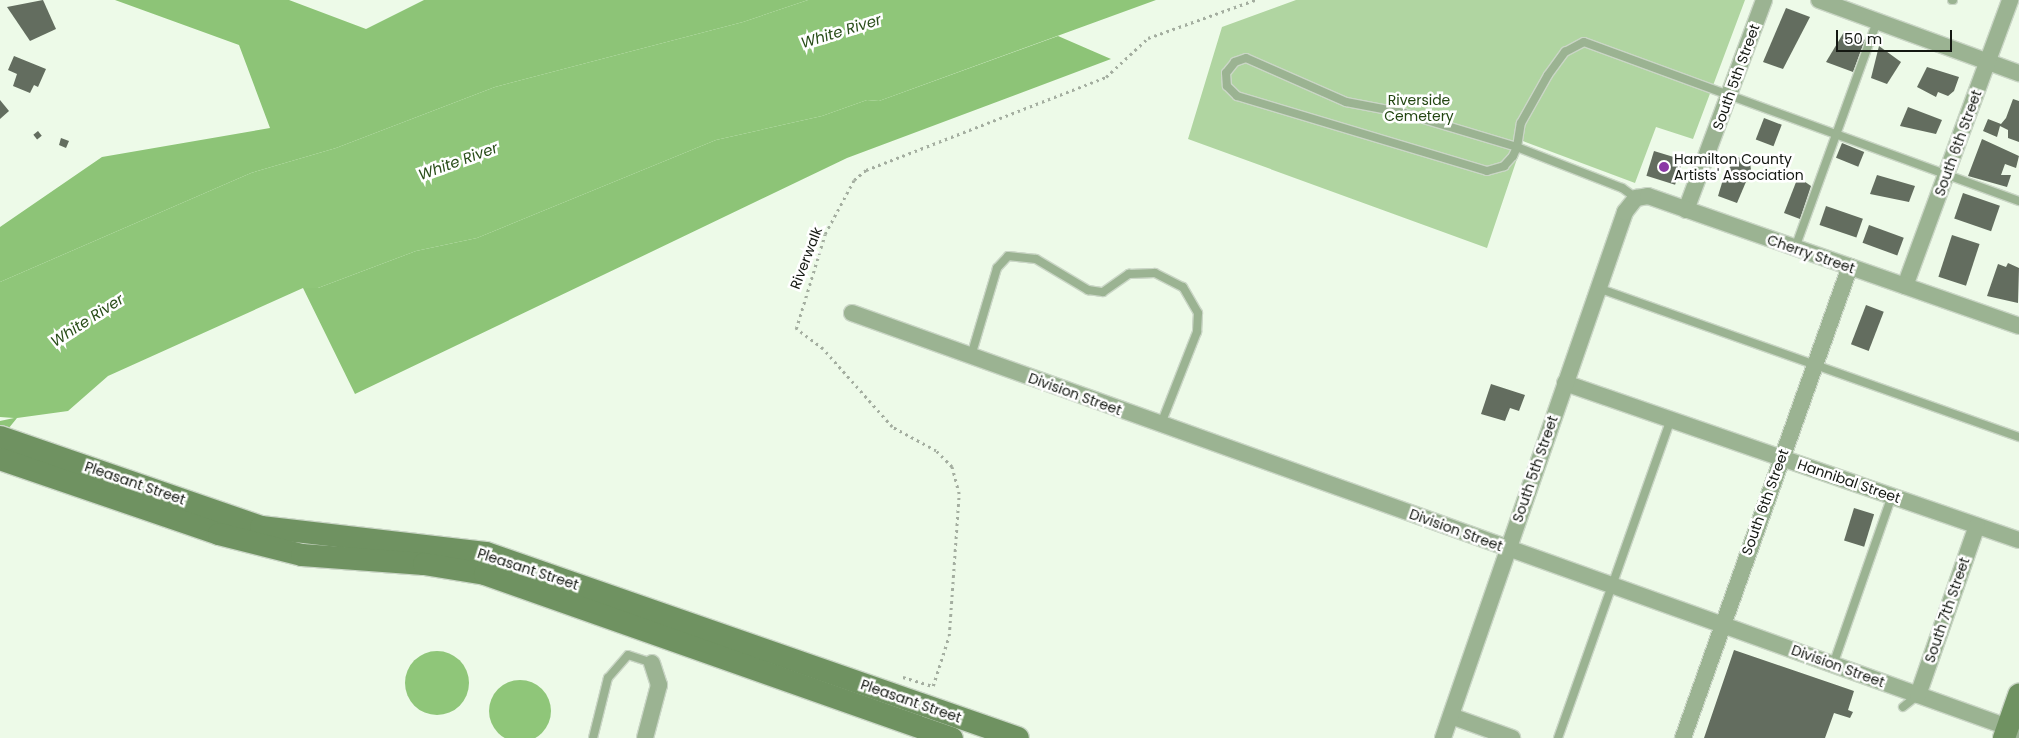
<!DOCTYPE html>
<style>
body{margin:0}
#map{position:relative;width:2019px;height:738px;overflow:hidden;background:#edfae8;font-family:Poppins,sans-serif}
div>[style]{position:absolute}
.green>*{inset:0;background:#b0d5a1}
.forest>*{inset:0;background:#8dc477}
.water>*{inset:0;background:#8fc679}
.round{border-radius:50%}
.building>*{inset:0;background:#636d5f;transform-origin:0 0}
.path>*{height:2.5px;margin-top:-1.25px;transform-origin:0;background:repeating-linear-gradient(90deg,#a4aea0 0 2.5px,transparent 0 6.5px)}
.roads{filter:drop-shadow(1px 0 #cad6c6) drop-shadow(-1px 0 #cad6c6) drop-shadow(0 1px #cad6c6) drop-shadow(0 -1px #cad6c6)}
.lane>*{height:8px;margin:-4px;padding:0 4px;transform-origin:4px;border-radius:4px;background:#9bb392}
.street>*{height:16px;margin:-8px;padding:0 8px;transform-origin:8px;border-radius:8px;background:#9bb392}
.secondary>*{height:22px;margin:-11px;padding:0 11px;transform-origin:11px;border-radius:11px;background:#6f9261}
.dots>*{width:14px;height:14px;translate:-50% -50%;box-sizing:border-box;border:2px solid #fff;border-radius:50%}
span{translate:-50% -50%;white-space:nowrap;text-align:center;line-height:1.15;-webkit-text-stroke:5px #fff;paint-order:stroke}
.street-label{font-size:14px;color:#141812}
.park-label{font-size:14px;color:#224511}
.poi-label{font-size:14px;color:#141812}
.left{translate:0 -50%;text-align:left}
.water-label{font-size:15px;color:#294d19;font-style:italic}
.scale{position:absolute;left:1836px;top:30px;width:116px;height:22px;box-sizing:border-box;border:2px solid #141812;border-top:0;padding-left:6px;font-size:15px;line-height:18px;white-space:nowrap;color:#141812;-webkit-text-stroke:4px #fff;paint-order:stroke}
</style>
<div id="map">
<div class="green">
<i style="clip-path:polygon(1296px 0,1745px 0,1693px 139px,1656px 127px,1635px 183px,1523px 141px,1487px 248px,1188px 139px,1222px 27px)"></i>
</div>
<div class="forest">
<i style="clip-path:polygon(115px 0,289px 0,366px 29px,424px 0,808px 0,743px 22px,495px 87px,336px 148px,251px 173px,0 282px,0 227px,102px 157px,270px 128px,239px 45px)"></i>
<i style="clip-path:polygon(1058px 36px,1111px 59px,847px 158px,355px 394px,303px 288px,318px 288px,416px 251px,477px 238px,716px 140px,822px 116px,867px 100px,879px 101px)"></i>
</div>
<div class="water">
<i style="clip-path:polygon(808px 0,1156px 0,879px 101px,867px 100px,822px 116px,716px 140px,477px 238px,416px 251px,318px 288px,303px 288px,108px 376px,68px 411px,17px 418px,0 439px,0 421px,14px 418px,0 417px,0 282px,251px 173px,336px 148px,495px 87px,743px 22px)"></i>
<i class="round" style="left:405px;top:651px;width:64px;height:64px"></i>
<i class="round" style="left:489px;top:680px;width:62px;height:62px"></i>
</div>
<div class="building">
<i style="clip-path:polygon(43px 0,56px 29px,30px 41px,7px 7px)"></i>
<i style="clip-path:polygon(1786px 8px,1810px 17px,1783px 69px,1763px 62px)"></i>
<i style="clip-path:polygon(1844px 32px,1865px 40px,1853px 72px,1826px 62px)"></i>
<i style="clip-path:polygon(1879px 46px,1901px 62px,1887px 84px,1871px 78px)"></i>
<i style="clip-path:polygon(14px 56px,46px 69px,38px 87px,34px 85px,30px 93px,13px 86px,17px 74px,8px 70px)"></i>
<i style="clip-path:polygon(1927px 67px,1959px 77px,1954px 91px,1948px 96px,1938px 92px,1936px 97px,1917px 87px)"></i>
<i style="clip-path:polygon(2013px 99px,2019px 101px,2019px 142px,2008px 138px,2008px 130px,2000px 126px,1997px 137px,1983px 131px,1988px 119px,2001px 124px,2006px 118px)"></i>
<i style="clip-path:polygon(0 100px,9px 111px,0 119px)"></i>
<i style="clip-path:polygon(1908px 107px,1942px 120px,1936px 134px,1900px 126px)"></i>
<i style="left:1764px;top:118px;width:19px;height:23px;rotate:21deg"></i>
<i style="left:38px;top:131px;width:6px;height:6px;rotate:51deg"></i>
<i style="clip-path:polygon(61px 138px,69px 141px,66px 148px,59px 145px)"></i>
<i style="clip-path:polygon(1982px 139px,2019px 156px,2016px 168px,2005px 164px,2001px 175px,2011px 175px,2007px 187px,1968px 176px)"></i>
<i style="left:1842px;top:143px;width:24px;height:16px;rotate:22deg"></i>
<i style="left:1654px;top:151px;width:30px;height:26px;rotate:17deg"></i>
<i style="clip-path:polygon(1738px 157px,1750px 162px,1751px 170px,1737px 203px,1718px 196px,1725px 173px)"></i>
<i style="clip-path:polygon(1877px 175px,1915px 186px,1909px 202px,1870px 194px)"></i>
<i style="clip-path:polygon(1798px 177px,1811px 186px,1800px 219px,1784px 213px)"></i>
<i style="left:1963px;top:193px;width:39px;height:27px;rotate:19deg"></i>
<i style="left:1826px;top:206px;width:39px;height:20px;rotate:19deg"></i>
<i style="left:1869px;top:225px;width:37px;height:19px;rotate:20deg"></i>
<i style="left:1952px;top:235px;width:29px;height:44px;rotate:18deg"></i>
<i style="clip-path:polygon(2008px 263px,2019px 268px,2018px 303px,1987px 296px,1998px 264px,2006px 267px)"></i>
<i style="left:1866px;top:305px;width:19px;height:42px;rotate:21deg"></i>
<i style="clip-path:polygon(1491px 384px,1525px 395px,1519px 411px,1510px 408px,1505px 421px,1481px 414px)"></i>
<i style="left:1854px;top:508px;width:21px;height:34px;rotate:17deg"></i>
<i style="clip-path:polygon(1734px 650px,1854px 691px,1848px 710px,1853px 712px,1850px 718px,1834px 713px,1825px 738px,1704px 738px)"></i>
</div>
<div class="path">
<i style="left:903px;top:677px;width:31px;rotate:17deg"></i>
<i style="left:933px;top:686px;width:52px;rotate:-72.3deg"></i>
<i style="left:949px;top:636px;width:142px;rotate:-86deg"></i>
<i style="left:959px;top:494px;width:28px;rotate:-105deg"></i>
<i style="left:952px;top:467px;width:23px;rotate:-135deg"></i>
<i style="left:936px;top:451px;width:50px;rotate:-151.4deg"></i>
<i style="left:892px;top:427px;width:104px;rotate:-131.5deg"></i>
<i style="left:823px;top:349px;width:34px;rotate:-143deg"></i>
<i style="left:796px;top:329px;width:99px;rotate:-73deg"></i>
<i style="left:825px;top:234px;width:61px;rotate:-61.8deg"></i>
<i style="left:854px;top:180px;width:16px;rotate:-40deg"></i>
<i style="left:866px;top:170px;width:257px;rotate:-21.2deg"></i>
<i style="left:1106px;top:77px;width:57px;rotate:-42.9deg"></i>
<i style="left:1148px;top:38px;width:114px;rotate:-19.6deg"></i>
</div>
<div class="roads">
<div class="lane">
<i style="left:1952px;top:0;width:1px"></i>
<i style="left:1636px;top:198px;width:17px;rotate:-144deg"></i>
<i style="left:1622px;top:188px;width:113px;rotate:-158.7deg"></i>
<i style="left:1517px;top:147px;width:118px;rotate:-163.3deg"></i>
<i style="left:1404px;top:113px;width:59px;rotate:-169.3deg"></i>
<i style="left:1346px;top:102px;width:109px;rotate:-156.3deg"></i>
<i style="left:1246px;top:58px;width:12px;rotate:160deg"></i>
<i style="left:1235px;top:62px;width:14px;rotate:129deg"></i>
<i style="left:1226px;top:73px;width:13px;rotate:86deg"></i>
<i style="left:1227px;top:86px;width:14px;rotate:45deg"></i>
<i style="left:1237px;top:96px;width:261px;rotate:16.7deg"></i>
<i style="left:1487px;top:171px;width:18px;rotate:-16deg"></i>
<i style="left:1504px;top:166px;width:13px;rotate:-48deg"></i>
<i style="left:1513px;top:156px;width:10px;rotate:-66deg"></i>
<i style="left:1517px;top:147px;width:24px;rotate:-81deg"></i>
<i style="left:1521px;top:123px;width:55px;rotate:-60.6deg"></i>
<i style="left:1548px;top:75px;width:29px;rotate:-54deg"></i>
<i style="left:1565px;top:52px;width:21px;rotate:-28deg"></i>
<i style="left:1584px;top:42px;width:463px;rotate:20.1deg"></i>
<i style="left:1795px;top:248px;width:240px;rotate:-70.1deg"></i>
<i style="left:1601px;top:289px;width:443px;rotate:19.5deg"></i>
<i style="left:971px;top:356px;width:92px;rotate:-73.5deg"></i>
<i style="left:997px;top:268px;width:16px;rotate:-47deg"></i>
<i style="left:1008px;top:256px;width:28px;rotate:6deg"></i>
<i style="left:1036px;top:259px;width:61px;rotate:30.8deg"></i>
<i style="left:1088px;top:290px;width:15px;rotate:8deg"></i>
<i style="left:1103px;top:292px;width:32px;rotate:-35deg"></i>
<i style="left:1129px;top:274px;width:26px;rotate:-2deg"></i>
<i style="left:1155px;top:273px;width:31px;rotate:27deg"></i>
<i style="left:1183px;top:287px;width:30px;rotate:60deg"></i>
<i style="left:1198px;top:313px;width:19px;rotate:93deg"></i>
<i style="left:1197px;top:332px;width:99px;rotate:111.4deg"></i>
<i style="left:1833px;top:665px;width:179px;rotate:-70.8deg"></i>
<i style="left:1903px;top:707px;width:19px;rotate:-39deg"></i>
<i style="left:593px;top:738px;width:62px;rotate:-76deg"></i>
<i style="left:608px;top:678px;width:30px;rotate:-49deg"></i>
<i style="left:628px;top:655px;width:25px;rotate:18deg"></i>
<i style="left:1558px;top:738px;width:338px;rotate:-70.5deg"></i>
</div>
<div class="street">
<i style="left:1819px;top:0;width:213px;rotate:20.1deg"></i>
<i style="left:1686px;top:210px;width:224px;rotate:-69.6deg"></i>
<i style="left:1905px;top:286px;width:305px;rotate:-69.8deg"></i>
<i style="left:852px;top:313px;width:1240px;rotate:19.71deg"></i>
<i style="left:1565px;top:383px;width:480px;rotate:19.1deg"></i>
<i style="left:1918px;top:695px;width:179px;rotate:-70.8deg"></i>
<i style="left:1451px;top:716px;width:65px;rotate:19.8deg"></i>
<i style="left:645px;top:738px;width:55px;rotate:-75.2deg"></i>
<i style="left:659px;top:685px;width:23px;rotate:-108deg"></i>
<i style="left:1443px;top:738px;width:557px;rotate:-70.91deg"></i>
<i style="left:1625px;top:212px;width:18px;rotate:-52deg"></i>
<i style="left:1636px;top:198px;width:12px;rotate:-9deg"></i>
<i style="left:1648px;top:196px;width:393px;rotate:19.3deg"></i>
<i style="left:1683px;top:738px;width:500px;rotate:-70.5deg"></i>
</div>
<div class="secondary">
<i style="left:0;top:437px;width:276px;rotate:19deg"></i>
<i style="left:261px;top:527px;width:226px;rotate:6.6deg"></i>
<i style="left:486px;top:553px;width:563px;rotate:19.17deg"></i>
<i style="left:0;top:459px;width:231px;rotate:18.9deg"></i>
<i style="left:219px;top:534px;width:86px;rotate:14.2deg"></i>
<i style="left:302px;top:555px;width:122px;rotate:4.2deg"></i>
<i style="left:424px;top:564px;width:62px;rotate:9.3deg"></i>
<i style="left:485px;top:574px;width:495px;rotate:19.4deg"></i>
<i style="left:2004px;top:738px;width:46px;rotate:-70.8deg"></i>
</div>
</div>
<div class="dots">
<i style="left:1664px;top:167px;background:#8a37a5"></i>
</div>
<div class="street-label">
<span style="left:1736px;top:77px;rotate:-70deg">South 5th Street</span>
<span style="left:1958px;top:143px;rotate:-70deg">South 6th Street</span>
<span style="left:1811px;top:254px;rotate:19deg">Cherry Street</span>
<span style="left:806px;top:258px;rotate:-69deg">Riverwalk</span>
<span style="left:1075px;top:394px;rotate:20deg">Division Street</span>
<span style="left:1535px;top:469px;rotate:-71deg">South 5th Street</span>
<span style="left:1849px;top:481px;rotate:19deg">Hannibal Street</span>
<span style="left:135px;top:483px;rotate:19deg">Pleasant Street</span>
<span style="left:1765px;top:502px;rotate:-70deg">South 6th Street</span>
<span style="left:1456px;top:530px;rotate:20deg">Division Street</span>
<span style="left:528px;top:569px;rotate:18deg">Pleasant Street</span>
<span style="left:1947px;top:610px;rotate:-71deg">South 7th Street</span>
<span style="left:1838px;top:666px;rotate:20deg">Division Street</span>
<span style="left:911px;top:701px;rotate:19deg">Pleasant Street</span>
</div>
<div class="park-label">
<span style="left:1419px;top:108px">Riverside<br>Cemetery</span>
</div>
<div class="poi-label">
<span class="left" style="left:1674px;top:167px">Hamilton County<br>Artists' Association</span>
</div>
<div class="water-label">
<span style="left:841px;top:31px;rotate:-17deg">White River</span>
<span style="left:458px;top:161px;rotate:-20deg">White River</span>
<span style="left:87px;top:320px;rotate:-33deg">White River</span>
</div>
<div class="scale">50 m</div>
</div>
